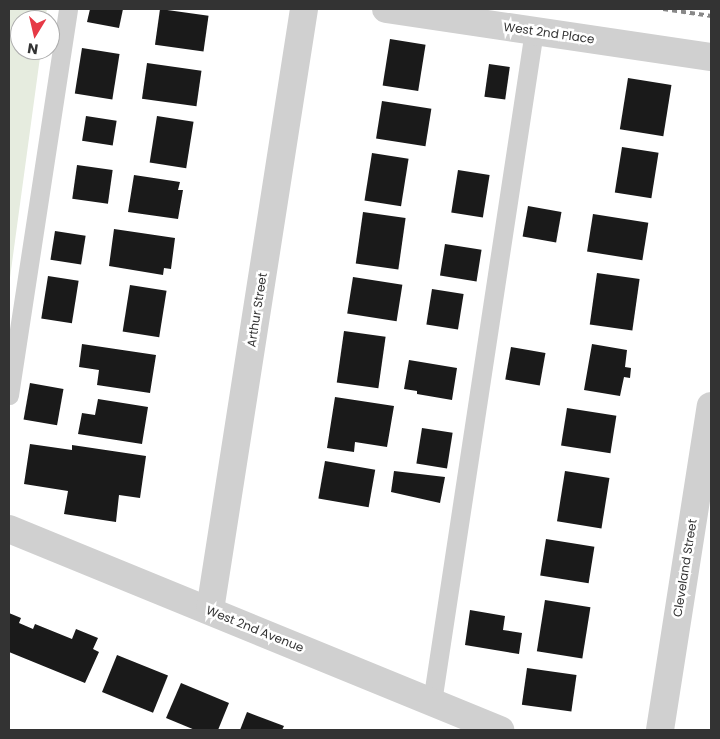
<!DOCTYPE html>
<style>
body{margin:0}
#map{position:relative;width:720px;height:739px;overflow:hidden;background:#fff;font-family:Poppins,sans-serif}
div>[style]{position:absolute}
.green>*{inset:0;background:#e6ecdf}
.building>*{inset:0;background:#1a1a1a;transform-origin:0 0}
.service>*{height:19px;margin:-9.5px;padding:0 9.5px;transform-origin:9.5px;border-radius:9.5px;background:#d0d0d0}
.minor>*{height:28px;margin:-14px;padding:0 14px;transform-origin:14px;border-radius:14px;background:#d0d0d0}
.rail>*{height:4px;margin-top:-2px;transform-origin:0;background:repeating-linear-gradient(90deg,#888 0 5px,transparent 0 9px)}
span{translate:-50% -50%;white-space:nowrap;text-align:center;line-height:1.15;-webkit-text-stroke:5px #fff;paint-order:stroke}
.street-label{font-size:12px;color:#333}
.frame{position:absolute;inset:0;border:10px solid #333;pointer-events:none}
.north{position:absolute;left:10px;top:10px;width:50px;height:50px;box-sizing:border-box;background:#fff;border:1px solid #adadad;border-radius:50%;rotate:189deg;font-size:14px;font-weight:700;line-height:20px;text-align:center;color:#333}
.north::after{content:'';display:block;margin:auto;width:18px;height:22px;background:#e63946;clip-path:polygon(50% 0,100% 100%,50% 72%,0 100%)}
</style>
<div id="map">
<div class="green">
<i style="clip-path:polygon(9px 9px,47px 9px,45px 20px,20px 20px,20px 50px,41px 50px,9px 285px)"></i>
</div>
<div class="building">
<i style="clip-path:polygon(90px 9px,123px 9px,119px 28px,87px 22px)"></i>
<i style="left:160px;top:9px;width:49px;height:36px;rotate:8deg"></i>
<i style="left:390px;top:39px;width:36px;height:47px;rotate:9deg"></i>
<i style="left:82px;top:48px;width:38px;height:46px;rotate:9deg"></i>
<i style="left:147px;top:63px;width:55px;height:36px;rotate:8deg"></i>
<i style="left:489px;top:64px;width:21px;height:33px;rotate:8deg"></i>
<i style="left:628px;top:78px;width:44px;height:52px;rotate:9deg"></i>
<i style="left:382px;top:101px;width:50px;height:38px;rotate:9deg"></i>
<i style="left:86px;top:116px;width:31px;height:25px;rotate:9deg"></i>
<i style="left:157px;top:116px;width:37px;height:47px;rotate:9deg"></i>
<i style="left:622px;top:147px;width:37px;height:46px;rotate:9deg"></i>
<i style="left:372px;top:153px;width:37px;height:48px;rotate:9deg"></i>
<i style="left:77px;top:165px;width:36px;height:34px;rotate:8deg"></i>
<i style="left:458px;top:170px;width:32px;height:43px;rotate:9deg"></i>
<i style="clip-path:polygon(134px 175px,180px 182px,178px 190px,183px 190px,178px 219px,128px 212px)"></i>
<i style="left:528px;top:206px;width:34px;height:31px;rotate:10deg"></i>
<i style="left:363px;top:212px;width:43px;height:52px;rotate:8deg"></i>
<i style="left:593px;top:214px;width:56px;height:38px;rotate:9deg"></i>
<i style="clip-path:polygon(114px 229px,175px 238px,171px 269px,164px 268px,163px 275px,109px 266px)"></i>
<i style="left:55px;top:231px;width:31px;height:29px;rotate:9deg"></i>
<i style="left:445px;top:244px;width:37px;height:32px;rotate:9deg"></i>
<i style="left:597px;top:273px;width:43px;height:52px;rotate:8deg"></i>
<i style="left:48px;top:276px;width:31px;height:43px;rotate:9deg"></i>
<i style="left:353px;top:277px;width:50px;height:37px;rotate:9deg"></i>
<i style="left:130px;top:285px;width:37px;height:47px;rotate:9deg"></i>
<i style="left:432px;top:289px;width:32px;height:36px;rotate:9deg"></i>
<i style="left:344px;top:331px;width:42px;height:52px;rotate:8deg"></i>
<i style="clip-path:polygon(82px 344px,156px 355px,150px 393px,97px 385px,99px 370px,79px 367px)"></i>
<i style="clip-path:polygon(592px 344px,627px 350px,625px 367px,631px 368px,630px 378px,624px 377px,620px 396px,584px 390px)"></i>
<i style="left:511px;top:347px;width:35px;height:33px;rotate:10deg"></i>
<i style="clip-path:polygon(409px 360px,457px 368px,452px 400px,417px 394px,417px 391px,404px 389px)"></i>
<i style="left:30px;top:383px;width:34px;height:37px;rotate:10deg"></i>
<i style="clip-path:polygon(335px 397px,394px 406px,387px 447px,355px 442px,354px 452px,327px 448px)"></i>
<i style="clip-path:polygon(98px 399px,148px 407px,142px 444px,78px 434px,82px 413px,95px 415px)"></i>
<i style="left:567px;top:408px;width:50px;height:38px;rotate:9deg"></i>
<i style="left:422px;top:428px;width:31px;height:36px;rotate:9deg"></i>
<i style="clip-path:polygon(30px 444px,72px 450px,72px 445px,146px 456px,140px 498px,119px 495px,116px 522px,64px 514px,68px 491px,24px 484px)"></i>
<i style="left:325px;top:461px;width:51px;height:38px;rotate:10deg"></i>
<i style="clip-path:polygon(394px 471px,445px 477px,440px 503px,391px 492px)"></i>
<i style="left:565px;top:471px;width:45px;height:51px;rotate:9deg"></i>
<i style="left:546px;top:539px;width:49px;height:37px;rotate:9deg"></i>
<i style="left:545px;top:600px;width:46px;height:52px;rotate:9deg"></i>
<i style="clip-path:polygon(470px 610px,505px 616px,503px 630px,522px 633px,519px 654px,465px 645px)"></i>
<i style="clip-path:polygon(9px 613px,21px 618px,19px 623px,33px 629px,35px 624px,72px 639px,76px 629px,98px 638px,93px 649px,99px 652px,85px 683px,9px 652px)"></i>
<i style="left:117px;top:655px;width:55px;height:40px;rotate:22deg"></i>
<i style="left:527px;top:668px;width:50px;height:37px;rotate:8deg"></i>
<i style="clip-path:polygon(181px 683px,229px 703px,218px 730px,195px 730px,166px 718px)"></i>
<i style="clip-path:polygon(247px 712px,284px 726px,282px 730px,240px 730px)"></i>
</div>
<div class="service">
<i style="left:9px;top:395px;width:390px;rotate:-81.3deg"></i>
<i style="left:432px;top:702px;width:679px;rotate:-81.36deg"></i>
</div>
<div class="minor">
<i style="left:386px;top:9px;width:329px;rotate:8.4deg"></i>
<i style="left:9px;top:529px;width:531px;rotate:22.26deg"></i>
<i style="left:210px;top:610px;width:608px;rotate:-81.11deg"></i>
<i style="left:660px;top:730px;width:328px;rotate:-81.1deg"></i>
</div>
<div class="rail">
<i style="left:663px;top:9px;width:49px;rotate:8.3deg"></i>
</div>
<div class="street-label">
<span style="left:549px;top:33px;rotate:8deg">West 2nd Place</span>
<span style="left:257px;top:310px;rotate:-81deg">Arthur Street</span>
<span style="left:685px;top:568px;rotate:-81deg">Cleveland Street</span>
<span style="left:255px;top:629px;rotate:22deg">West 2nd Avenue</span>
</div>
<div class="frame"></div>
<div class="north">N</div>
</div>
